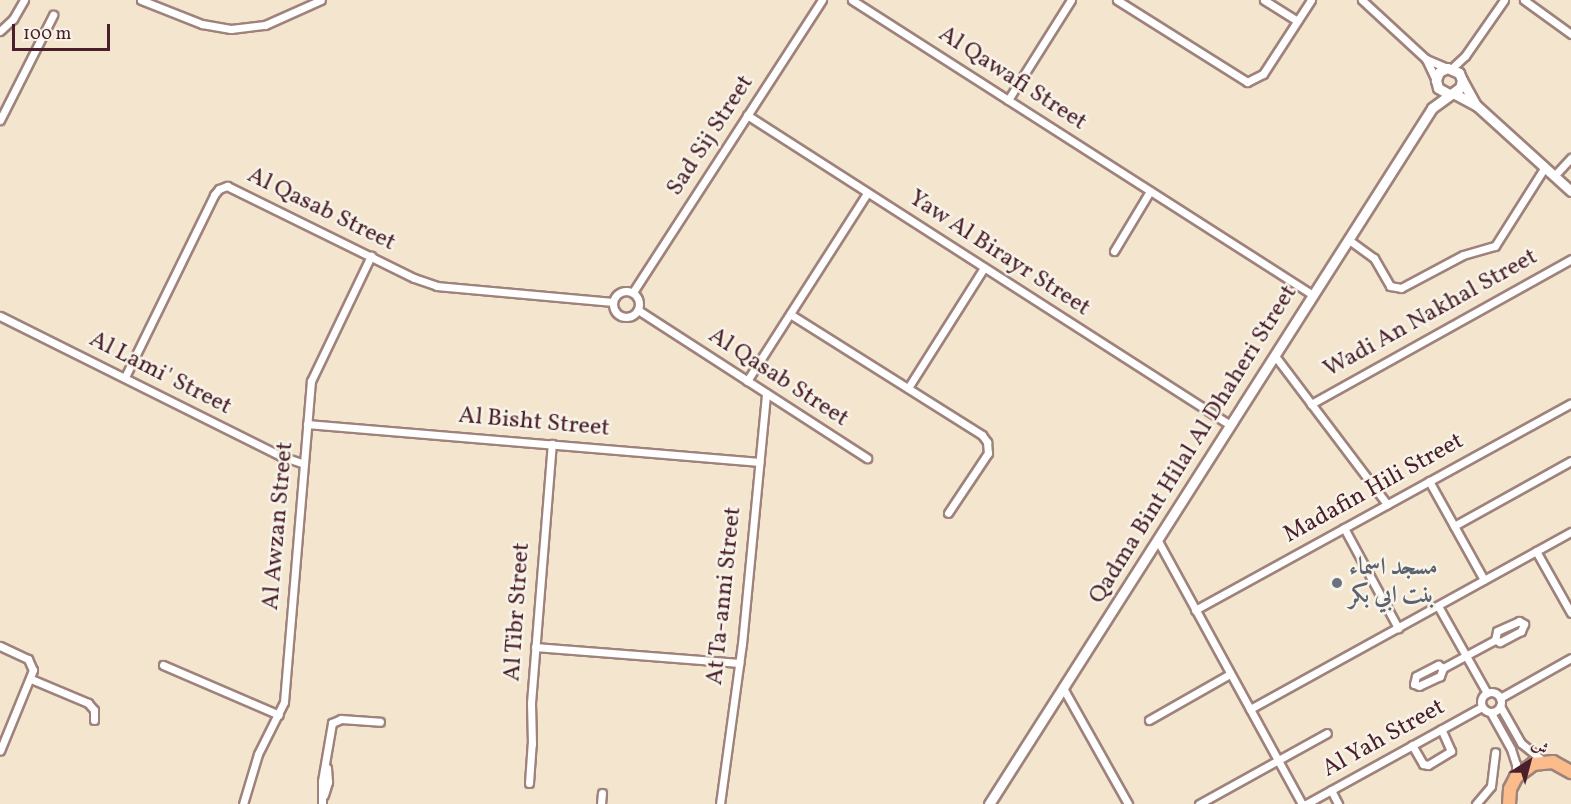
<!DOCTYPE html>
<meta charset="utf-8">
<style>
body{margin:0}
#map{position:relative;width:1571px;height:804px;overflow:hidden;background:#f4e5ce;font-family:Vollkorn,Amiri,serif}
div>[style]{position:absolute}
.roads{filter:drop-shadow(2px 0 #9f827c) drop-shadow(-2px 0 #9f827c) drop-shadow(0 2px #9f827c) drop-shadow(0 -2px #9f827c)}
.minor>*{height:7px;margin:-3.5px;padding:0 3.5px;transform-origin:3.5px;border-radius:3.5px;background:#fff}
.minor>.ring{margin:-3.5px;padding:0;box-sizing:content-box;background:none;border:7px solid #fff;border-radius:50%}
.tertiary>*{height:9px;margin:-4.5px;padding:0 4.5px;transform-origin:4.5px;border-radius:4.5px;background:#fff}
.trunk>*{height:12px;margin:-6px;padding:0 6px;transform-origin:6px;border-radius:6px;background:#f9bc8a}
.dots>*{width:16px;height:16px;translate:-50% -50%;box-sizing:border-box;border:3px solid #f7f3e8;border-radius:50%}
span{translate:-50% -50%;white-space:nowrap;text-align:center;line-height:1.15;-webkit-text-stroke:5px #f7f3e8;paint-order:stroke}
.street-label{font-size:24px;color:#4a1f2b}
.worship-label{font-size:24px;color:#5b616d;font-weight:700}
.left{translate:0 -50%;text-align:left}
.north{position:absolute;left:1499px;top:732px;width:60px;height:60px;-webkit-text-stroke:4px #f7f3e8;paint-order:stroke;rotate:36deg;font-size:16px;font-weight:700;line-height:24px;text-align:center;color:#4a1f2b}
.north::after{content:'';display:block;margin:auto;width:21px;height:27px;background:#4a1f2b;clip-path:polygon(50% 0,100% 100%,50% 72%,0 100%)}
.scale{position:absolute;left:12px;top:24px;width:98px;height:27px;box-sizing:border-box;border:3px solid #4a1f2b;border-top:0;padding-left:8px;font-size:18px;line-height:21px;white-space:nowrap;color:#4a1f2b;-webkit-text-stroke:4px #f7f3e8;paint-order:stroke}
</style>
<div id="map">
<div class="roads">
<div class="minor">
<i style="left:141px;top:0;width:66px;rotate:21.5deg"></i>
<i style="left:202px;top:24px;width:29px;rotate:10deg"></i>
<i style="left:231px;top:29px;width:34px;rotate:-7deg"></i>
<i style="left:265px;top:25px;width:61px;rotate:-24.1deg"></i>
<i style="left:852px;top:0;width:547px;rotate:32.62deg"></i>
<i style="left:1117px;top:0;width:154px;rotate:32.2deg"></i>
<i style="left:1247px;top:82px;width:18px;rotate:-27deg"></i>
<i style="left:1263px;top:74px;width:88px;rotate:-57deg"></i>
<i style="left:1264px;top:0;width:39px;rotate:32deg"></i>
<i style="left:1362px;top:0;width:87px;rotate:42.7deg"></i>
<i style="left:1426px;top:59px;width:23px;rotate:23deg"></i>
<i style="left:1524px;top:0;width:58px;rotate:35.9deg"></i>
<i style="left:0;top:31px;width:18px;rotate:-43deg"></i>
<i style="left:13px;top:19px;width:22px;rotate:-60deg"></i>
<i style="left:1426px;top:59px;width:23px;rotate:65deg"></i>
<i style="left:1452px;top:68px;width:18px;rotate:-43deg"></i>
<i style="left:1465px;top:56px;width:68px;rotate:-55.1deg"></i>
<i style="left:1008px;top:100px;width:118px;rotate:-57.8deg"></i>
<i style="left:747px;top:115px;width:574px;rotate:32.69deg"></i>
<i style="left:0;top:120px;width:118px;rotate:-63.2deg"></i>
<i style="left:1554px;top:176px;width:25px;rotate:-47deg"></i>
<i style="left:1349px;top:240px;width:31px;rotate:36deg"></i>
<i style="left:1374px;top:258px;width:32px;rotate:60deg"></i>
<i style="left:1390px;top:286px;width:11px;rotate:10deg"></i>
<i style="left:1401px;top:288px;width:70px;rotate:-28deg"></i>
<i style="left:1463px;top:255px;width:33px;rotate:-16deg"></i>
<i style="left:1495px;top:246px;width:93px;rotate:-57.7deg"></i>
<i style="left:1114px;top:251px;width:70px;rotate:-59deg"></i>
<i class="ring" style="left:613px;top:291px;width:19px;height:19px"></i>
<i style="left:633px;top:292px;width:348px;rotate:-57.1deg"></i>
<i style="left:638px;top:310px;width:273px;rotate:32.9deg"></i>
<i style="left:790px;top:314px;width:227px;rotate:32.2deg"></i>
<i style="left:982px;top:435px;width:9px;rotate:54deg"></i>
<i style="left:987px;top:442px;width:11px;rotate:85deg"></i>
<i style="left:988px;top:453px;width:72px;rotate:123.7deg"></i>
<i style="left:0;top:316px;width:314px;rotate:26.5deg"></i>
<i style="left:281px;top:456px;width:24px;rotate:19deg"></i>
<i style="left:1275px;top:356px;width:186px;rotate:52.9deg"></i>
<i style="left:125px;top:377px;width:203px;rotate:-63.9deg"></i>
<i style="left:214px;top:195px;width:8px;rotate:-50deg"></i>
<i style="left:219px;top:189px;width:9px;rotate:-21deg"></i>
<i style="left:227px;top:186px;width:208px;rotate:26.2deg"></i>
<i style="left:414px;top:278px;width:24px;rotate:19deg"></i>
<i style="left:437px;top:286px;width:176px;rotate:5.2deg"></i>
<i style="left:747px;top:381px;width:223px;rotate:-57.4deg"></i>
<i style="left:908px;top:388px;width:142px;rotate:-57.7deg"></i>
<i style="left:1311px;top:404px;width:298px;rotate:-29.1deg"></i>
<i style="left:307px;top:424px;width:454px;rotate:4.8deg"></i>
<i style="left:1429px;top:481px;width:113px;rotate:60.9deg"></i>
<i style="left:1454px;top:526px;width:134px;rotate:-29.1deg"></i>
<i style="left:1344px;top:528px;width:114px;rotate:61.6deg"></i>
<i style="left:1158px;top:541px;width:300px;rotate:61.3deg"></i>
<i style="left:1536px;top:551px;width:71px;rotate:60.6deg"></i>
<i style="left:1438px;top:606px;width:100px;rotate:60.6deg"></i>
<i style="left:1195px;top:610px;width:429px;rotate:-28.8deg"></i>
<i style="left:1519px;top:621px;width:6px;rotate:31deg"></i>
<i style="left:1524px;top:624px;width:8px;rotate:113deg"></i>
<i style="left:1521px;top:631px;width:24px;rotate:152deg"></i>
<i style="left:1500px;top:642px;width:5px;rotate:-158deg"></i>
<i style="left:1495px;top:640px;width:9px;rotate:-77deg"></i>
<i style="left:1497px;top:631px;width:24px;rotate:-24deg"></i>
<i style="left:0;top:646px;width:31px;rotate:25deg"></i>
<i style="left:28px;top:659px;width:12px;rotate:66deg"></i>
<i style="left:33px;top:670px;width:87px;rotate:112.2deg"></i>
<i style="left:535px;top:647px;width:205px;rotate:4.5deg"></i>
<i style="left:163px;top:665px;width:126px;rotate:23.3deg"></i>
<i style="left:1438px;top:665px;width:6px;rotate:31deg"></i>
<i style="left:1443px;top:668px;width:9px;rotate:111deg"></i>
<i style="left:1440px;top:676px;width:23px;rotate:155deg"></i>
<i style="left:1419px;top:686px;width:5px;rotate:-158deg"></i>
<i style="left:1414px;top:684px;width:8px;rotate:-76deg"></i>
<i style="left:1416px;top:676px;width:25px;rotate:-27deg"></i>
<i style="left:1443px;top:668px;width:59px;rotate:-28.3deg"></i>
<i style="left:31px;top:679px;width:62px;rotate:22.8deg"></i>
<i style="left:88px;top:703px;width:9px;rotate:49deg"></i>
<i style="left:94px;top:710px;width:10px;rotate:90deg"></i>
<i style="left:1063px;top:688px;width:133px;rotate:60.7deg"></i>
<i class="ring" style="left:1481px;top:692px;width:13px;height:13px"></i>
<i style="left:1500px;top:698px;width:81px;rotate:-29.4deg"></i>
<i style="left:1500px;top:706px;width:43px;rotate:60.4deg"></i>
<i style="left:1521px;top:743px;width:28px;rotate:39deg"></i>
<i style="left:1250px;top:709px;width:367px;rotate:-28.9deg"></i>
<i style="left:1491px;top:713px;width:41px;rotate:60.9deg"></i>
<i style="left:1511px;top:749px;width:16px;rotate:72deg"></i>
<i style="left:1516px;top:764px;width:13px;rotate:90deg"></i>
<i style="left:1149px;top:720px;width:93px;rotate:-29.6deg"></i>
<i style="left:1412px;top:745px;width:22px;rotate:60deg"></i>
<i style="left:1423px;top:764px;width:5px;rotate:11deg"></i>
<i style="left:1428px;top:765px;width:27px;rotate:-31deg"></i>
<i style="left:1451px;top:751px;width:24px;rotate:-114deg"></i>
<i style="left:529px;top:783px;width:39px;rotate:-86deg"></i>
<i style="left:532px;top:744px;width:41px;rotate:-91.4deg"></i>
<i style="left:531px;top:703px;width:260px;rotate:-85.4deg"></i>
<i style="left:1331px;top:790px;width:16px;rotate:63deg"></i>
<i style="left:324px;top:795px;width:14px;rotate:-73deg"></i>
<i style="left:328px;top:782px;width:14px;rotate:-94deg"></i>
<i style="left:243px;top:804px;width:52px;rotate:-73.3deg"></i>
<i style="left:258px;top:754px;width:58px;rotate:-63.4deg"></i>
<i style="left:284px;top:702px;width:322px;rotate:-85.2deg"></i>
<i style="left:311px;top:381px;width:139px;rotate:-64.4deg"></i>
<i style="left:322px;top:804px;width:23px;rotate:-90deg"></i>
<i style="left:322px;top:781px;width:59px;rotate:-80.2deg"></i>
<i style="left:332px;top:723px;width:10px;rotate:-24deg"></i>
<i style="left:341px;top:719px;width:39px;rotate:4deg"></i>
<i style="left:601px;top:804px;width:11px;rotate:-85deg"></i>
<i style="left:720px;top:804px;width:162px;rotate:-82.2deg"></i>
<i style="left:742px;top:644px;width:252px;rotate:-84.5deg"></i>
<i style="left:1199px;top:804px;width:146px;rotate:-29deg"></i>
<i style="left:1306px;top:804px;width:201px;rotate:-28.9deg"></i>
<i style="left:1476px;top:804px;width:23px;rotate:-50deg"></i>
<i style="left:1491px;top:786px;width:34px;rotate:-83deg"></i>
</div>
<div class="tertiary">
<i style="left:1462px;top:80px;width:29px;rotate:61deg"></i>
<i style="left:1453px;top:93px;width:26px;rotate:28deg"></i>
<i style="left:1476px;top:105px;width:128px;rotate:42.2deg"></i>
<i style="left:989px;top:804px;width:825px;rotate:-57.52deg"></i>
<i style="left:1432px;top:108px;width:34px;rotate:-36deg"></i>
<i style="left:1460px;top:88px;width:8px;rotate:-76deg"></i>
<i style="left:1462px;top:80px;width:8px;rotate:-113deg"></i>
<i style="left:1459px;top:73px;width:13px;rotate:-157deg"></i>
<i style="left:1447px;top:68px;width:9px;rotate:153deg"></i>
<i style="left:1439px;top:72px;width:9px;rotate:111deg"></i>
<i style="left:1436px;top:80px;width:8px;rotate:76deg"></i>
<i style="left:1438px;top:88px;width:13px;rotate:29deg"></i>
</div>
<div class="trunk">
<i style="left:1509px;top:804px;width:15px;rotate:-86deg"></i>
<i style="left:1510px;top:789px;width:13px;rotate:-63deg"></i>
<i style="left:1516px;top:777px;width:21px;rotate:-37deg"></i>
<i style="left:1533px;top:764px;width:20px;rotate:-6deg"></i>
<i style="left:1553px;top:762px;width:21px;rotate:29deg"></i>
</div>
</div>
<div class="dots">
<i style="left:1337px;top:583px;background:#6b7280"></i>
</div>
<div class="street-label">
<span style="left:1012px;top:79px;rotate:33deg">Al Qawafi Street</span>
<span style="left:711px;top:136px;rotate:-57deg">Sad Sij Street</span>
<span style="left:321px;top:210px;rotate:26deg">Al Qasab Street</span>
<span style="left:999px;top:254px;rotate:33deg">Yaw Al Birayr Street</span>
<span style="left:1431px;top:314px;rotate:-29deg">Wadi An Nakhal Street</span>
<span style="left:160px;top:374px;rotate:27deg">Al Lami' Street</span>
<span style="left:778px;top:378px;rotate:33deg">Al Qasab Street</span>
<span style="left:534px;top:423px;rotate:5deg">Al Bisht Street</span>
<span style="left:1194px;top:445px;rotate:-58deg">Qadma Bint Hilal Al Dhaheri Street</span>
<span style="left:1374px;top:489px;rotate:-29deg">Madafin Hili Street</span>
<span style="left:279px;top:526px;rotate:-85deg">Al Awzan Street</span>
<span style="left:725px;top:596px;rotate:-84deg">At Ta-anni Street</span>
<span style="left:518px;top:612px;rotate:-86deg">Al Tibr Street</span>
<span style="left:1384px;top:739px;rotate:-29deg">Al Yah Street</span>
</div>
<div class="worship-label">
<span class="left" style="left:1349px;top:583px">مسجد اسماء<br>بنت ابي بكر</span>
</div>
<div class="north">ش</div>
<div class="scale">100 m</div>
</div>
